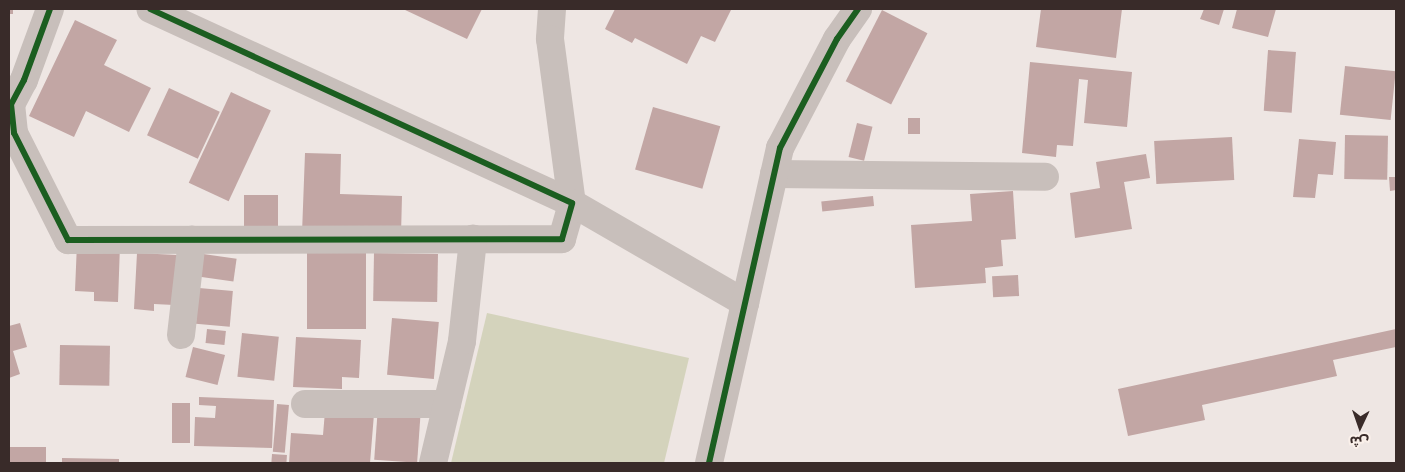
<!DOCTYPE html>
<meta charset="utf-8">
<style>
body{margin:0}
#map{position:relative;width:1405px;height:472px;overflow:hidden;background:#eee6e3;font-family:"Public Sans","Noto Sans Arabic",sans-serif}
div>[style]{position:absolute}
.green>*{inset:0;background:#d4d3bc}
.building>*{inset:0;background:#c2a6a4;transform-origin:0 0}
.minor>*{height:28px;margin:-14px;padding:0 14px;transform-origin:14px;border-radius:14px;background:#c8bfbb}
.cycleway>*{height:6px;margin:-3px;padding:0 3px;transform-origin:3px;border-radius:3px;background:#1b5e20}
span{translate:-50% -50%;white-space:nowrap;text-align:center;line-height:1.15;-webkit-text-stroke:5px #faf0ea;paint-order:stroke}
.frame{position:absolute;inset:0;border:10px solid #392b29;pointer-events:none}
.north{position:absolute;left:1335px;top:402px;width:50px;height:50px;-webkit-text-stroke:4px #faf0ea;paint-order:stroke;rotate:183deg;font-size:14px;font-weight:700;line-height:20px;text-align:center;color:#392b29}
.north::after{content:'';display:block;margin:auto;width:18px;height:22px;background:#392b29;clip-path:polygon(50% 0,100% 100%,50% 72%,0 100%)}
</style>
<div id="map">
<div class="green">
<i style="clip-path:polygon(487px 313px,689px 358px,664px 463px,451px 463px)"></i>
</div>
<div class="building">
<i style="left:9px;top:9px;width:4px;height:5px"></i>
<i style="clip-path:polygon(403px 9px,482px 9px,467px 39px)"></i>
<i style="clip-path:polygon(615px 9px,729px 9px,731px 10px,715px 42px,701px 36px,687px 64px,635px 38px,632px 43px,605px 29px)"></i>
<i style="clip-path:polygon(1041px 9px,1122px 9px,1116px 58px,1036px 47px)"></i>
<i style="clip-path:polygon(1204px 9px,1224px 9px,1219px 25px,1200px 19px)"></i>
<i style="clip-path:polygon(1237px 9px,1276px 9px,1268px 37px,1232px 28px)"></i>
<i style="left:882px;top:10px;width:51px;height:80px;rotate:27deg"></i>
<i style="clip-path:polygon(75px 20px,117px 40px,104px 65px,151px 88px,129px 132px,86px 111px,74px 137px,29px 116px)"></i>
<i style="left:1268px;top:50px;width:28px;height:61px;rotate:4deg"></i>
<i style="clip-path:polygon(1030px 62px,1132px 72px,1127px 127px,1084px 123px,1088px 80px,1079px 79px,1073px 146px,1057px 145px,1056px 157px,1022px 153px)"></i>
<i style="left:1345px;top:66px;width:51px;height:49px;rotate:6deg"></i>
<i style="left:169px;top:88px;width:56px;height:52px;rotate:25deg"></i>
<i style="left:231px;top:92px;width:44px;height:100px;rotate:25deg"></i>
<i style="left:653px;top:107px;width:70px;height:65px;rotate:16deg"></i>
<i style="left:908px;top:118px;width:12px;height:16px"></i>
<i style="left:857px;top:123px;width:16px;height:35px;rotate:14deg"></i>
<i style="left:1345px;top:135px;width:43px;height:44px;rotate:1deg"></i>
<i style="left:1232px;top:137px;width:43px;height:78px;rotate:87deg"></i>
<i style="clip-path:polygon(1299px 139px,1336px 142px,1333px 175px,1318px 174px,1315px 198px,1293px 197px)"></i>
<i style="clip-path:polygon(305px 153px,341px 154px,340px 194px,402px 196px,401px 235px,302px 233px)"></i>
<i style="clip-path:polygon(1146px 154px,1150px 178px,1124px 182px,1132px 229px,1075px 238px,1070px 193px,1100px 188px,1096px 162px)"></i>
<i style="clip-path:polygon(1389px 177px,1396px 177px,1396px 190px,1390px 191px)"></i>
<i style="clip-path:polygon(1013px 191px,1016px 239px,1001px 240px,1003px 266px,985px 268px,986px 283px,915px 288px,911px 225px,972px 221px,970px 194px)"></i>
<i style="left:244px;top:195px;width:34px;height:32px"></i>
<i style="left:873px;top:196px;width:10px;height:52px;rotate:84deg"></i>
<i style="clip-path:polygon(77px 243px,120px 245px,118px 302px,94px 301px,94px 292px,75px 291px)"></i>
<i style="clip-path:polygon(137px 253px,177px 255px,174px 305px,154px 304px,154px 311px,134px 309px)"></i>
<i style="left:196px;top:253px;width:41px;height:23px;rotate:8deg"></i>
<i style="left:307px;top:253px;width:59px;height:76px"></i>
<i style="left:374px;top:253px;width:64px;height:48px;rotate:1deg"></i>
<i style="left:1018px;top:275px;width:21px;height:26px;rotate:87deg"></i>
<i style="left:199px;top:288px;width:34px;height:36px;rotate:5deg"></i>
<i style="left:392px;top:318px;width:47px;height:57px;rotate:5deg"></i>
<i style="clip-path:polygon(20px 323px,27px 347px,13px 351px,20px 374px,9px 378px,9px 326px)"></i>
<i style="left:207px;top:329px;width:19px;height:14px;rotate:6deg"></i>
<i style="clip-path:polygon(1396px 329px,1396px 347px,1333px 360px,1337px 376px,1202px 405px,1205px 420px,1128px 436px,1118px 389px)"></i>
<i style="left:242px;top:333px;width:37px;height:44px;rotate:6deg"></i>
<i style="clip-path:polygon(296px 337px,361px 340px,359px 378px,342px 377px,342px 389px,293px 387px)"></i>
<i style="left:60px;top:345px;width:50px;height:40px;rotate:1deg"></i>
<i style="left:193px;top:347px;width:33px;height:31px;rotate:14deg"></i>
<i style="clip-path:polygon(199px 397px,274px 400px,272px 448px,194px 446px,195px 417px,215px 418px,216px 406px,199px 405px)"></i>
<i style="left:172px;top:403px;width:18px;height:40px"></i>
<i style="left:277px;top:404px;width:12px;height:48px;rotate:5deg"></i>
<i style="left:378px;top:406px;width:43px;height:54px;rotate:4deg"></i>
<i style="clip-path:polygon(325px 411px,374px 414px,370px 463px,289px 463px,291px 433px,323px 435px)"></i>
<i style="left:9px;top:447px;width:37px;height:16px"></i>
<i style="left:272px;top:454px;width:15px;height:9px;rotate:4deg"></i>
<i style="clip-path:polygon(62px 458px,119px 459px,119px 463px,62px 463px)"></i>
</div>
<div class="minor">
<i style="left:50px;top:9px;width:76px;rotate:110.1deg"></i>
<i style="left:24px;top:80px;width:27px;rotate:118deg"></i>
<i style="left:11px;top:104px;width:29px;rotate:84deg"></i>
<i style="left:14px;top:133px;width:120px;rotate:63.2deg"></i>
<i style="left:68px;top:240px;width:494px;rotate:-0.1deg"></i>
<i style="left:562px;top:239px;width:37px;rotate:-74deg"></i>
<i style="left:572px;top:203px;width:464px;rotate:-155.3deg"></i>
<i style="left:552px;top:9px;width:30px;rotate:94deg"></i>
<i style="left:550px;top:39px;width:165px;rotate:82.4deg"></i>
<i style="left:572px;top:203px;width:200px;rotate:30deg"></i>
<i style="left:774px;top:174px;width:271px;rotate:0.6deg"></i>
<i style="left:181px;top:335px;width:96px;rotate:-83.4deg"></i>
<i style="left:305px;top:404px;width:142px"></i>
<i style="left:433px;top:463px;width:125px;rotate:-76.6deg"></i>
<i style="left:462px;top:341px;width:103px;rotate:-83.8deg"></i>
<i style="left:709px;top:463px;width:323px;rotate:-77.3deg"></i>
<i style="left:780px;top:148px;width:123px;rotate:-62.4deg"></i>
<i style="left:837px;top:39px;width:37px;rotate:-55deg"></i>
</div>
<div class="cycleway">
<i style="left:50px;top:9px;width:76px;rotate:110.1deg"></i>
<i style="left:24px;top:80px;width:27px;rotate:118deg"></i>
<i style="left:11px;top:104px;width:29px;rotate:84deg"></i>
<i style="left:14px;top:133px;width:120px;rotate:63.2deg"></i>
<i style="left:68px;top:240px;width:494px;rotate:-0.1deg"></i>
<i style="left:562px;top:239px;width:37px;rotate:-74deg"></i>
<i style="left:572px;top:203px;width:464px;rotate:-155.3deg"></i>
<i style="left:709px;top:463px;width:323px;rotate:-77.3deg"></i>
<i style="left:780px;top:148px;width:123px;rotate:-62.4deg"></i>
<i style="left:837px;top:39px;width:37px;rotate:-55deg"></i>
</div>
<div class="frame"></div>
<div class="north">ش</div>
</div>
